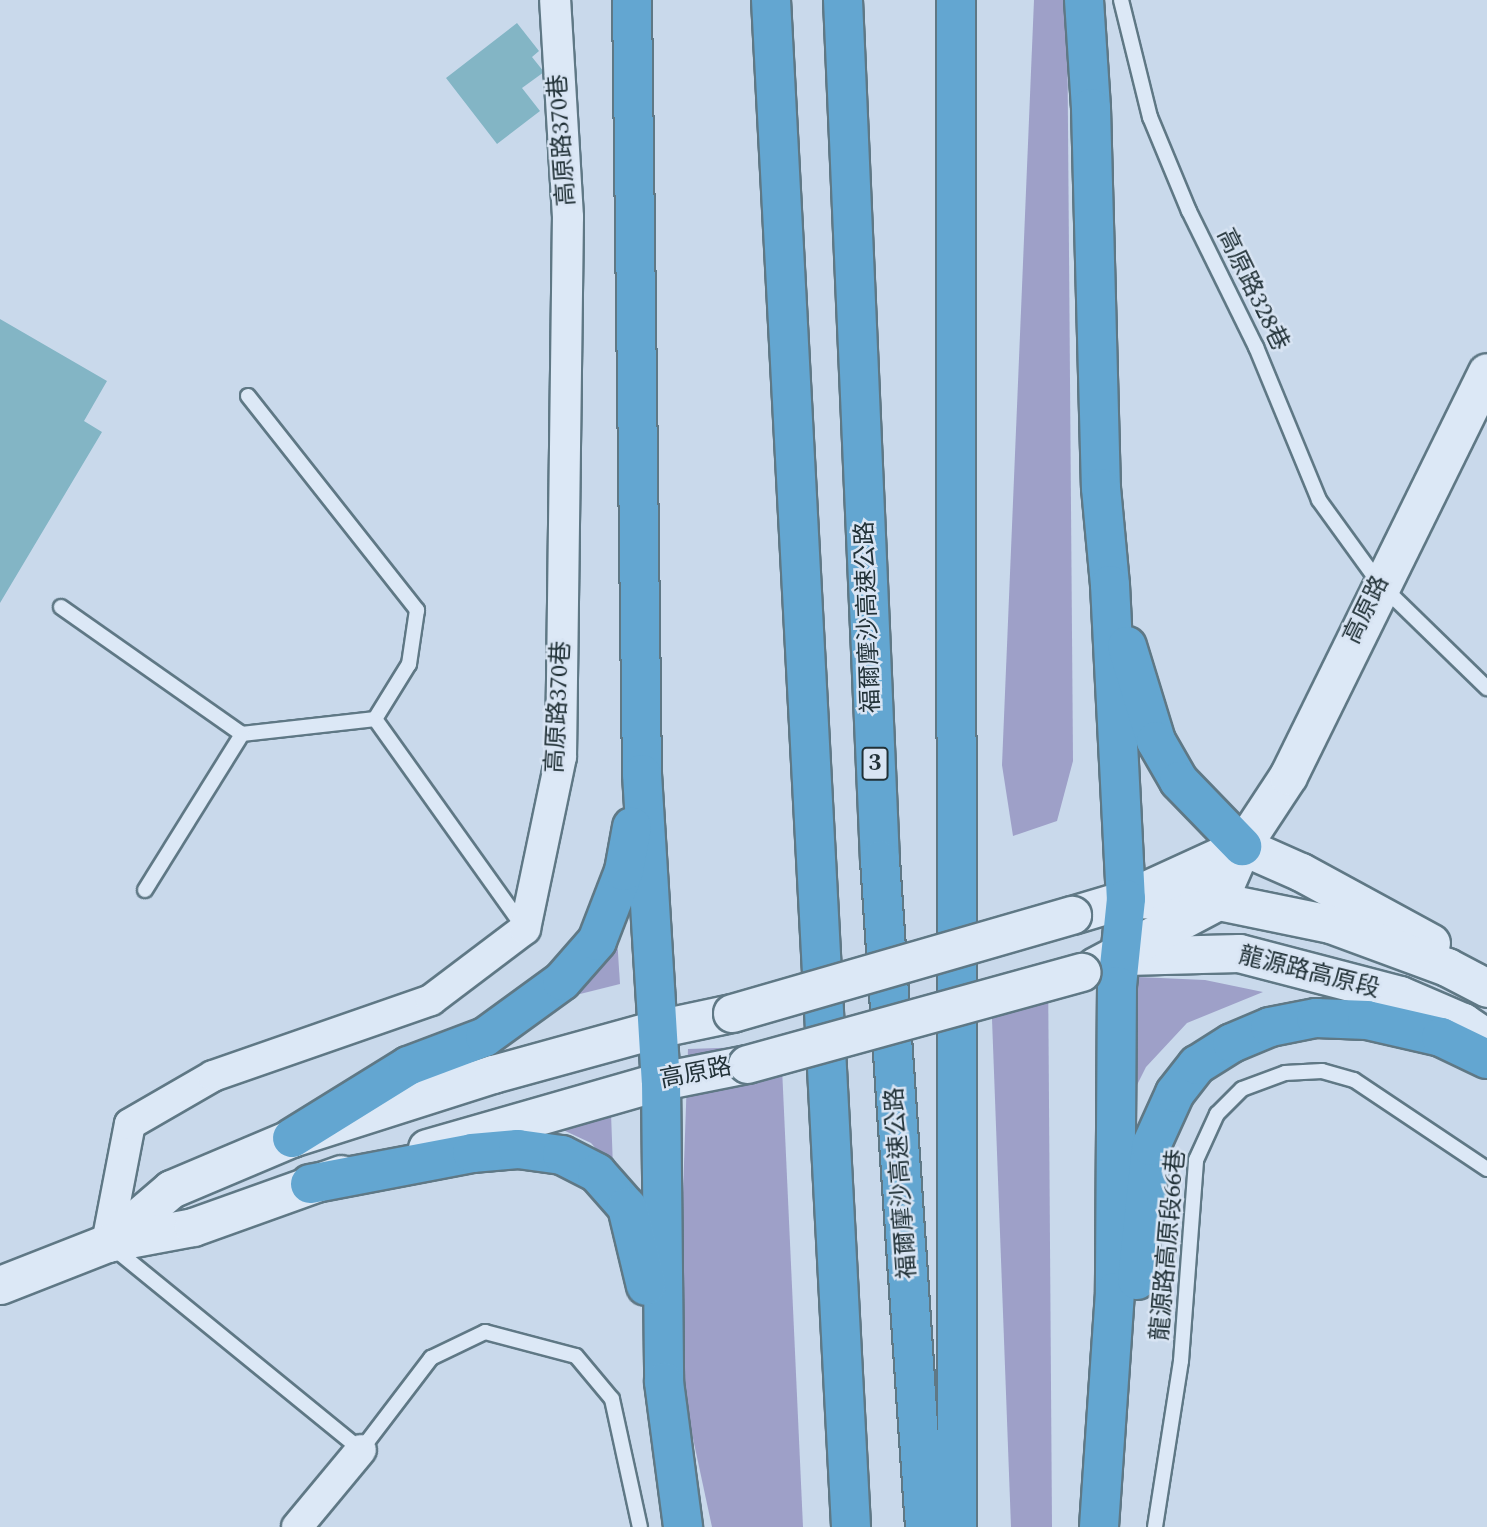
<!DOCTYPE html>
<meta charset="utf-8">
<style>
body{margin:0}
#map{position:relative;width:1487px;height:1527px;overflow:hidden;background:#c9d9eb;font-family:Spectral,"Noto Sans TC",serif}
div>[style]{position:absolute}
.green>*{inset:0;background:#9ea0c8}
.building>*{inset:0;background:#83b5c5}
.roads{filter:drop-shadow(2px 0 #5f7885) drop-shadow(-2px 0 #5f7885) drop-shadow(0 2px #5f7885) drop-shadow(0 -2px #5f7885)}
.service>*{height:14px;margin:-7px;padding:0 7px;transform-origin:7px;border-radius:7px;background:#dce8f6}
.minor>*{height:30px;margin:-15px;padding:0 15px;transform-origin:15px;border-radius:15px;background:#dce8f6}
.tertiary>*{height:37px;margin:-18.5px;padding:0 18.5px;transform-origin:18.5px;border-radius:18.5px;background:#dce8f6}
.motorway>*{height:38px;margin:-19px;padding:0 19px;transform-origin:19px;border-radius:19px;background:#63a6d1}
.bridges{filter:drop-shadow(2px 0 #5f7885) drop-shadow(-2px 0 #5f7885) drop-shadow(0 2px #5f7885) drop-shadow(0 -2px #5f7885)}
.tertiary-bridge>*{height:37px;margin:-18.5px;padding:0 18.5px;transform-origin:18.5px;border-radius:18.5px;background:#dce8f6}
span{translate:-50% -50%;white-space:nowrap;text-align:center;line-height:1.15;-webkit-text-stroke:5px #d8e4f3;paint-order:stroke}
.shield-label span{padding:2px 5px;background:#d8e4f3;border:2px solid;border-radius:5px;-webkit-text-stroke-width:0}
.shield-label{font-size:23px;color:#213137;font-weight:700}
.street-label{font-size:24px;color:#213137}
</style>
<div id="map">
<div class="green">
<i style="clip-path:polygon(1034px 0,1067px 0,1073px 761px,1057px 821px,1013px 836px,1002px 765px)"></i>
<i style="clip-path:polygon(617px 938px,620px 984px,560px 999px)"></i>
<i style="clip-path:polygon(1048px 963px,1052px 1527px,1011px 1527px,991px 992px)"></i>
<i style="clip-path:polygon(1138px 977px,1205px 980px,1263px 992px,1187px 1023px,1146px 1067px,1136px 1087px)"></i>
<i style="clip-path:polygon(781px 1046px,803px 1527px,712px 1527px,677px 1364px,688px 1049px)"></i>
<i style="clip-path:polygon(611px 1113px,613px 1168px,591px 1143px,561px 1129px)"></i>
</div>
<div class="building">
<i style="clip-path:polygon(517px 23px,539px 51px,532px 57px,544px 72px,522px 88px,540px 111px,497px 144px,446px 78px)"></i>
<i style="clip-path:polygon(0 319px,107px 381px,84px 421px,102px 432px,0 603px)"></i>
</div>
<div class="roads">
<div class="service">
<i style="left:1121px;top:0;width:121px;rotate:76.1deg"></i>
<i style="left:1150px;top:117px;width:102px;rotate:67.5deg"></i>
<i style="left:1189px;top:211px;width:152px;rotate:63.8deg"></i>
<i style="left:1256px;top:347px;width:165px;rotate:67.6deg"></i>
<i style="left:1319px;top:500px;width:102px;rotate:54.1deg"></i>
<i style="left:1379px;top:583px;width:151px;rotate:44.2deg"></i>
<i style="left:248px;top:396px;width:273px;rotate:51.7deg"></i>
<i style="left:417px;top:610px;width:55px;rotate:98.4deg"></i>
<i style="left:409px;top:664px;width:65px;rotate:121.7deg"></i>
<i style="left:375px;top:719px;width:257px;rotate:54.5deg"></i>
<i style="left:61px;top:607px;width:221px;rotate:35.1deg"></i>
<i style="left:242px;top:734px;width:134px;rotate:-6.4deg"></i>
<i style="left:145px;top:890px;width:184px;rotate:-58.1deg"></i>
<i style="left:111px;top:1246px;width:323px;rotate:39.2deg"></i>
<i style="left:361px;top:1450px;width:116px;rotate:-52.7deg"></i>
<i style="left:431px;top:1358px;width:60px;rotate:-25.7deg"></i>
<i style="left:485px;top:1332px;width:94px;rotate:14.8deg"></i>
<i style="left:576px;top:1356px;width:56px;rotate:50.1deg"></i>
<i style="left:612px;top:1399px;width:131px;rotate:77.7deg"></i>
<i style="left:1155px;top:1527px;width:168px;rotate:-81.1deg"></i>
<i style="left:1181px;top:1361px;width:202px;rotate:-85.7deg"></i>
<i style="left:1196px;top:1160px;width:51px;rotate:-65.5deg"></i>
<i style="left:1217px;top:1114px;width:35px;rotate:-45deg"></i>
<i style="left:1242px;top:1089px;width:46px;rotate:-20.4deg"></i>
<i style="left:1285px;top:1073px;width:37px;rotate:-3deg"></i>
<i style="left:1322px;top:1071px;width:33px;rotate:16deg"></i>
<i style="left:1354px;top:1080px;width:160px;rotate:33.8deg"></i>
</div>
<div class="minor">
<i style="left:107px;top:1243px;width:121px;rotate:-79.1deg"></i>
<i style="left:130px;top:1124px;width:96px;rotate:-30deg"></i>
<i style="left:213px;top:1076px;width:231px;rotate:-19.2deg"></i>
<i style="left:431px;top:1000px;width:118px;rotate:-37.1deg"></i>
<i style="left:525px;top:929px;width:176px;rotate:-78.2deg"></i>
<i style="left:561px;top:757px;width:540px;rotate:-89.26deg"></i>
<i style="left:568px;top:217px;width:217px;rotate:-93.4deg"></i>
<i style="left:297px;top:1527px;width:100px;rotate:-50.3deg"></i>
</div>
<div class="tertiary">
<i style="left:1242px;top:846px;width:64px;rotate:23.8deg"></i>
<i style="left:1301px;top:872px;width:148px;rotate:28.6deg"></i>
<i style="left:1126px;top:899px;width:92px;rotate:1.2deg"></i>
<i style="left:1218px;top:901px;width:114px;rotate:11.6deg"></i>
<i style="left:1330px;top:924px;width:125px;rotate:20.2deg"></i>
<i style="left:1447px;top:967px;width:45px;rotate:27.7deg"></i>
<i style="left:1072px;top:915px;width:56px;rotate:-16.5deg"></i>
<i style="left:1126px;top:899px;width:128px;rotate:-24.6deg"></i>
<i style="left:1126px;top:956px;width:113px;rotate:-1.5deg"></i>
<i style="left:1239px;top:953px;width:166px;rotate:14.6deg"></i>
<i style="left:1400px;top:995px;width:69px;rotate:23.2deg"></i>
<i style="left:1463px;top:1022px;width:29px;rotate:34deg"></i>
<i style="left:1095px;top:966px;width:139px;rotate:-27.9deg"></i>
<i style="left:1218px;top:901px;width:60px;rotate:-66.4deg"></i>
<i style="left:1242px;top:846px;width:84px;rotate:-56.7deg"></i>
<i style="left:1288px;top:776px;width:450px;rotate:-63.8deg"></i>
<i style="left:427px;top:1148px;width:243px;rotate:-16deg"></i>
<i style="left:661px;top:1081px;width:88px;rotate:-11.2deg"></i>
<i style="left:108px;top:1243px;width:83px;rotate:-40.6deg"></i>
<i style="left:171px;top:1189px;width:131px;rotate:-22.9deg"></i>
<i style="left:292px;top:1138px;width:211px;rotate:-17.7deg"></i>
<i style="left:493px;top:1074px;width:169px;rotate:-15.4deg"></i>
<i style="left:656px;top:1029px;width:78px;rotate:-11.9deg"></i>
<i style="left:0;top:1285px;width:115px;rotate:-21.4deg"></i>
<i style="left:107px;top:1243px;width:87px;rotate:-10.5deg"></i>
<i style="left:193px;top:1227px;width:157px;rotate:-19.7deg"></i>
</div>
<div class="motorway">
<i style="left:632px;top:0;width:774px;rotate:89.26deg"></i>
<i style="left:642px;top:774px;width:308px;rotate:86.5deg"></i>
<i style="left:661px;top:1081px;width:301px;rotate:89.4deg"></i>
<i style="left:664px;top:1382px;width:146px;rotate:82.5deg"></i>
<i style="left:771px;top:0;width:1529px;rotate:87deg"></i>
<i style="left:843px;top:0;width:861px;rotate:87.54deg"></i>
<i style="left:880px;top:860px;width:669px;rotate:86.14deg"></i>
<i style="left:956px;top:0;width:1527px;rotate:89.96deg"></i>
<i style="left:1084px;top:0;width:108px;rotate:86.3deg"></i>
<i style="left:1091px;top:108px;width:380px;rotate:88.5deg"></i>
<i style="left:1101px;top:488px;width:97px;rotate:84.7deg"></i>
<i style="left:1110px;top:585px;width:314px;rotate:87.1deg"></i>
<i style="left:1126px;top:899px;width:87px;rotate:95.9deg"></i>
<i style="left:1117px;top:986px;width:306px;rotate:90.4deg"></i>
<i style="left:1115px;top:1292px;width:236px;rotate:93.9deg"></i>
<i style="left:1127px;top:646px;width:99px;rotate:73deg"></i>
<i style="left:1156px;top:741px;width:46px;rotate:60.1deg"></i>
<i style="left:1179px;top:781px;width:91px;rotate:45.9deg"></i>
<i style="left:292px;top:1138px;width:137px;rotate:-31.8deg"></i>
<i style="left:408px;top:1066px;width:82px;rotate:-20.6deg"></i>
<i style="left:485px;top:1037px;width:95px;rotate:-36deg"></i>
<i style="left:562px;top:981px;width:53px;rotate:-48.8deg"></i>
<i style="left:597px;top:941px;width:75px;rotate:-68.9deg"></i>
<i style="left:624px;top:871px;width:45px;rotate:-79.7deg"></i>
<i style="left:310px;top:1184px;width:165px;rotate:-10.8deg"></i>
<i style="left:472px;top:1153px;width:46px;rotate:-5deg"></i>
<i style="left:518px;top:1149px;width:44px;rotate:7.8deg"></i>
<i style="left:562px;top:1155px;width:39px;rotate:27deg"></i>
<i style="left:597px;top:1173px;width:45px;rotate:48.6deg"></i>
<i style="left:627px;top:1207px;width:81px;rotate:76.5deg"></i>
<i style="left:1137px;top:1280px;width:135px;rotate:-84deg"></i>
<i style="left:1151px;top:1146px;width:58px;rotate:-65.6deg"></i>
<i style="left:1175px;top:1093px;width:36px;rotate:-52deg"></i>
<i style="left:1197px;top:1065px;width:41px;rotate:-32.2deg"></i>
<i style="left:1232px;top:1043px;width:41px;rotate:-22.8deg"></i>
<i style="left:1270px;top:1027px;width:47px;rotate:-11.1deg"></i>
<i style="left:1316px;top:1018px;width:51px;rotate:2.2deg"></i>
<i style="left:1367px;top:1020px;width:76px;rotate:12.9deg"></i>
<i style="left:1441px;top:1037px;width:51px;rotate:25.6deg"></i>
</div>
</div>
<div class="bridges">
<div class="tertiary-bridge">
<i style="left:732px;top:1013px;width:354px;rotate:-16.1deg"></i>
<i style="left:747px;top:1064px;width:347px;rotate:-15.4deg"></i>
</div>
</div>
<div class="shield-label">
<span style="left:875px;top:764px">3</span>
</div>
<div class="street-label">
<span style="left:563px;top:140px;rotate:-94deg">高原路370巷</span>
<span style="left:1252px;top:290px;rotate:64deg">高原路328巷</span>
<span style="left:1367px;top:610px;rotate:-64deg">高原路</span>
<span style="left:869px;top:617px;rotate:-92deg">福爾摩沙高速公路</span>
<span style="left:559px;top:707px;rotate:-87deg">高原路370巷</span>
<span style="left:1309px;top:973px;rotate:14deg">龍源路高原段</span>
<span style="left:696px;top:1074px;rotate:-11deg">高原路</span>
<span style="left:902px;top:1183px;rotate:-94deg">福爾摩沙高速公路</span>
<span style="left:1169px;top:1245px;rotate:-85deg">龍源路高原段66巷</span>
</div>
</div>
